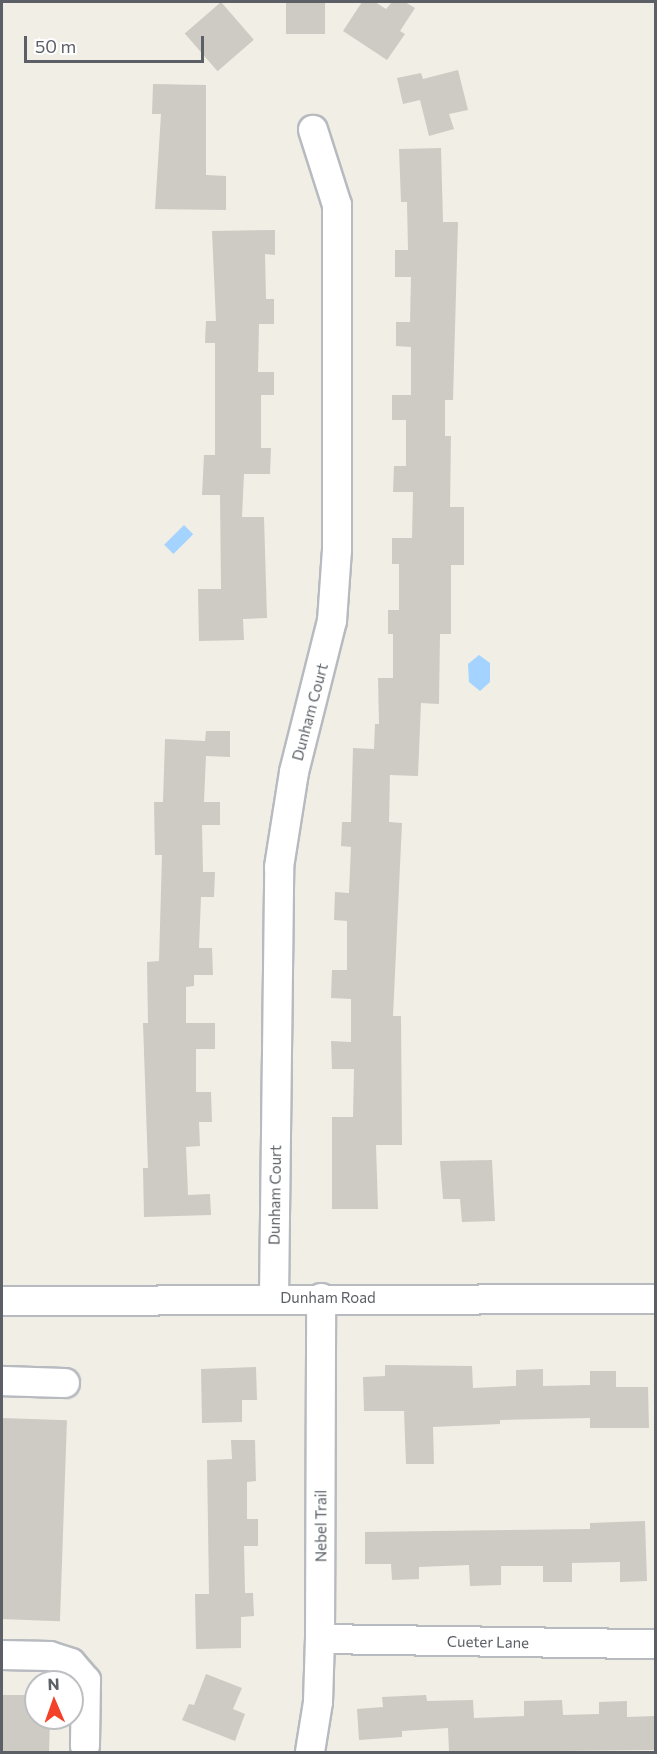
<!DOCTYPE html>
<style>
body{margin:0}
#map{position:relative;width:657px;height:1754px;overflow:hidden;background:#f0eee5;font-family:Commissioner,sans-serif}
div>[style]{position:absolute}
.water>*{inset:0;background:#a5d3ff;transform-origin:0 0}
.building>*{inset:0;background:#cdcbc4;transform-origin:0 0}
.roads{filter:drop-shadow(2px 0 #b7babf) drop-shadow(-2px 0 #b7babf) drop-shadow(0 2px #b7babf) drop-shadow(0 -2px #b7babf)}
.street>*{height:28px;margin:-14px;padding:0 14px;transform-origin:14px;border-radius:14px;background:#fff}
span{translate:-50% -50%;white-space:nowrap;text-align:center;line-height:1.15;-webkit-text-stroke:5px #fff;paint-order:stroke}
.street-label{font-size:15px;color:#5c6066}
.frame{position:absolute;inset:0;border:3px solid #5c6066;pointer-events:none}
.north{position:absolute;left:24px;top:1670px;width:60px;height:60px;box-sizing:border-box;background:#fff;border:2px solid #bebfc2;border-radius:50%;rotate:358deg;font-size:16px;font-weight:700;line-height:24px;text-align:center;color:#5c6066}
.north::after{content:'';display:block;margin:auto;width:21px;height:27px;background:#f34227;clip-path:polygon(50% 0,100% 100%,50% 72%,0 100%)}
.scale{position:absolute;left:24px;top:36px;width:180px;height:27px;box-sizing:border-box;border:3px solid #5c6066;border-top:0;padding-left:8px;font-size:18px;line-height:21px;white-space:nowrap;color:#5c6066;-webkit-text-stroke:4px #fff;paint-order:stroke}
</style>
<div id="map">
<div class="water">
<i style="left:184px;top:525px;width:13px;height:28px;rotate:45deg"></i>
<i style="clip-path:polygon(479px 655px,490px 663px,490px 682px,480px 691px,469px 682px,468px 664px)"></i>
</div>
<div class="building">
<i style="left:221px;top:2px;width:50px;height:48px;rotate:49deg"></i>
<i style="left:286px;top:2px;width:39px;height:32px"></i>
<i style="clip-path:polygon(362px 2px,375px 2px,386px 9px,392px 2px,405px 2px,415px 8px,400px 31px,405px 34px,387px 60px,343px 31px)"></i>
<i style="clip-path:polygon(458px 70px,468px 110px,449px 114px,454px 129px,429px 136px,420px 100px,403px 104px,397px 78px,421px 73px,423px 79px)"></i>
<i style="clip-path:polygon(153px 84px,206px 85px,206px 175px,226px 176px,226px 210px,155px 209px,161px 114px,152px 114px)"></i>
<i style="clip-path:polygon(441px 148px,443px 222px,458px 222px,453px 400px,445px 400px,445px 436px,451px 436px,450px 507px,464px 507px,464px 565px,451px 565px,451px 634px,440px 634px,439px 704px,421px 703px,418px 776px,390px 775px,389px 822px,402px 823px,393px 1016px,401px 1016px,402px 1145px,376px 1145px,378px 1209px,332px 1209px,332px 1117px,353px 1117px,354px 1069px,332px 1069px,331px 1041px,351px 1042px,351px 999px,331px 998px,332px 970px,347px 970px,347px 921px,334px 920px,335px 892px,349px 893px,351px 847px,341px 846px,342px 822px,351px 822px,353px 748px,374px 749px,375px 724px,379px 724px,378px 678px,393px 678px,393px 634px,388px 634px,388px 610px,399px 610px,399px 564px,392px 564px,392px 538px,412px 538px,413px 492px,393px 492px,394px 466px,406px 466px,406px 420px,392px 420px,392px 395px,411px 395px,411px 347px,396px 346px,396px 322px,410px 322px,411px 277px,395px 277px,395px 250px,408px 250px,407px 202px,401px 202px,399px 149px)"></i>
<i style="clip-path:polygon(275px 230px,275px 255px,265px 254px,266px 299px,274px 299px,274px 324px,259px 324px,258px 372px,274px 372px,274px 395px,261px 395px,261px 448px,271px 448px,270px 474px,244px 474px,242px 517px,264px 517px,267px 618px,243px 619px,244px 640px,199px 641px,198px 589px,221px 589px,220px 495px,202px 495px,204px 455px,215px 455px,215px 343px,205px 343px,206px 321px,216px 321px,212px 231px)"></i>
<i style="clip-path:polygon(206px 731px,230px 731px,230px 757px,206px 756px,204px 802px,220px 802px,220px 825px,202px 825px,203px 872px,215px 872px,214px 897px,201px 897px,199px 948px,212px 948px,213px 975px,194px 975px,194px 986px,186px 987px,186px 1023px,215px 1023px,215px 1049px,196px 1049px,196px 1092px,211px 1092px,212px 1122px,199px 1122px,200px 1146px,186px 1147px,188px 1195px,210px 1194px,211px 1215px,144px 1217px,143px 1168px,148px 1168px,143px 1023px,148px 1023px,147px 962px,159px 961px,162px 855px,155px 855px,154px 802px,163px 802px,165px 739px,205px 741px)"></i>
<i style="clip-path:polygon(492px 1160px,495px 1221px,462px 1222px,460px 1199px,443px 1199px,440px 1161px)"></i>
<i style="clip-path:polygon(385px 1365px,472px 1366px,473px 1388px,516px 1386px,516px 1370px,543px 1369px,543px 1386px,590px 1385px,590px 1371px,616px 1371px,616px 1387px,648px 1387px,649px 1428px,590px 1428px,590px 1418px,500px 1420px,500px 1424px,433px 1427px,434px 1464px,406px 1464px,404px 1411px,364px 1411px,363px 1377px,385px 1376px)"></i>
<i style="clip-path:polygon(256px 1367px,257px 1400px,242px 1400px,242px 1422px,202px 1423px,201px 1369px)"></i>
<i style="left:2px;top:1418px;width:65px;height:201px;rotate:2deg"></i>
<i style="clip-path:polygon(231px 1440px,255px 1440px,256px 1481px,247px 1482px,247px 1519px,258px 1519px,258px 1546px,244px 1546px,245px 1593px,253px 1593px,254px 1616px,241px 1617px,241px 1648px,196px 1649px,195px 1594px,209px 1594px,207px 1460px,232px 1459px)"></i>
<i style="clip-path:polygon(645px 1521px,647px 1581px,620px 1582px,620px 1562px,572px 1563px,572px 1582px,543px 1582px,543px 1566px,501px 1566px,501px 1585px,470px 1586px,469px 1565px,419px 1567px,419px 1579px,392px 1580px,391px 1564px,365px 1564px,365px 1532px,590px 1529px,590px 1523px)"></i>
<i style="clip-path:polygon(206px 1674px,242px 1688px,233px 1709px,245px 1714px,235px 1741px,182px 1720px,189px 1704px,194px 1705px)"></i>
<i style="clip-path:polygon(2px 1695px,36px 1695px,36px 1718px,50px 1718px,49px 1752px,2px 1752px)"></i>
<i style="clip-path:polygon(426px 1695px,427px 1701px,473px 1700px,474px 1718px,524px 1716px,524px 1701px,562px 1700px,563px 1715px,599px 1714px,599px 1702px,627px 1701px,627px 1717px,654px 1716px,655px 1750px,449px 1752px,448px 1728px,402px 1731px,402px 1737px,359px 1740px,357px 1709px,383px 1707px,382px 1697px)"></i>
</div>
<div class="roads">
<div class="street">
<i style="left:274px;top:1298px;width:431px;rotate:-89.3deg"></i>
<i style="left:279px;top:867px;width:96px;rotate:-81deg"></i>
<i style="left:294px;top:772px;width:156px;rotate:-75.9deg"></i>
<i style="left:332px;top:621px;width:71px;rotate:-86deg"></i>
<i style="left:337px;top:550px;width:345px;rotate:-90deg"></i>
<i style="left:337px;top:205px;width:79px;rotate:-107.7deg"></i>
<i style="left:2px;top:1301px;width:654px;rotate:-0.18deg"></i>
<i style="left:2px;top:1381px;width:63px;rotate:1.8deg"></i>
<i style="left:320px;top:1639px;width:336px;rotate:0.9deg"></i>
<i style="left:2px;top:1655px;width:48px;rotate:1.2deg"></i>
<i style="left:50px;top:1656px;width:22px;rotate:18deg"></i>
<i style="left:71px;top:1663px;width:23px;rotate:49deg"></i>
<i style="left:86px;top:1680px;width:66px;rotate:90.9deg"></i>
<i style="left:310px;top:1752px;width:51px;rotate:-80.9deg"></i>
<i style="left:318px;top:1702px;width:63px;rotate:-88.2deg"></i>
<i style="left:320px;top:1639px;width:341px;rotate:-89.8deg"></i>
</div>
</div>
<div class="street-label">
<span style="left:310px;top:712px;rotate:-75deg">Dunham Court</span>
<span style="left:275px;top:1195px;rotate:-89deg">Dunham Court</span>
<span style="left:328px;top:1298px">Dunham Road</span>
<span style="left:321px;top:1526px;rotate:-90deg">Nebel Trail</span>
<span style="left:488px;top:1642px;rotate:1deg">Cueter Lane</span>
</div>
<div class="frame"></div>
<div class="north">N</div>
<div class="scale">50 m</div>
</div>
